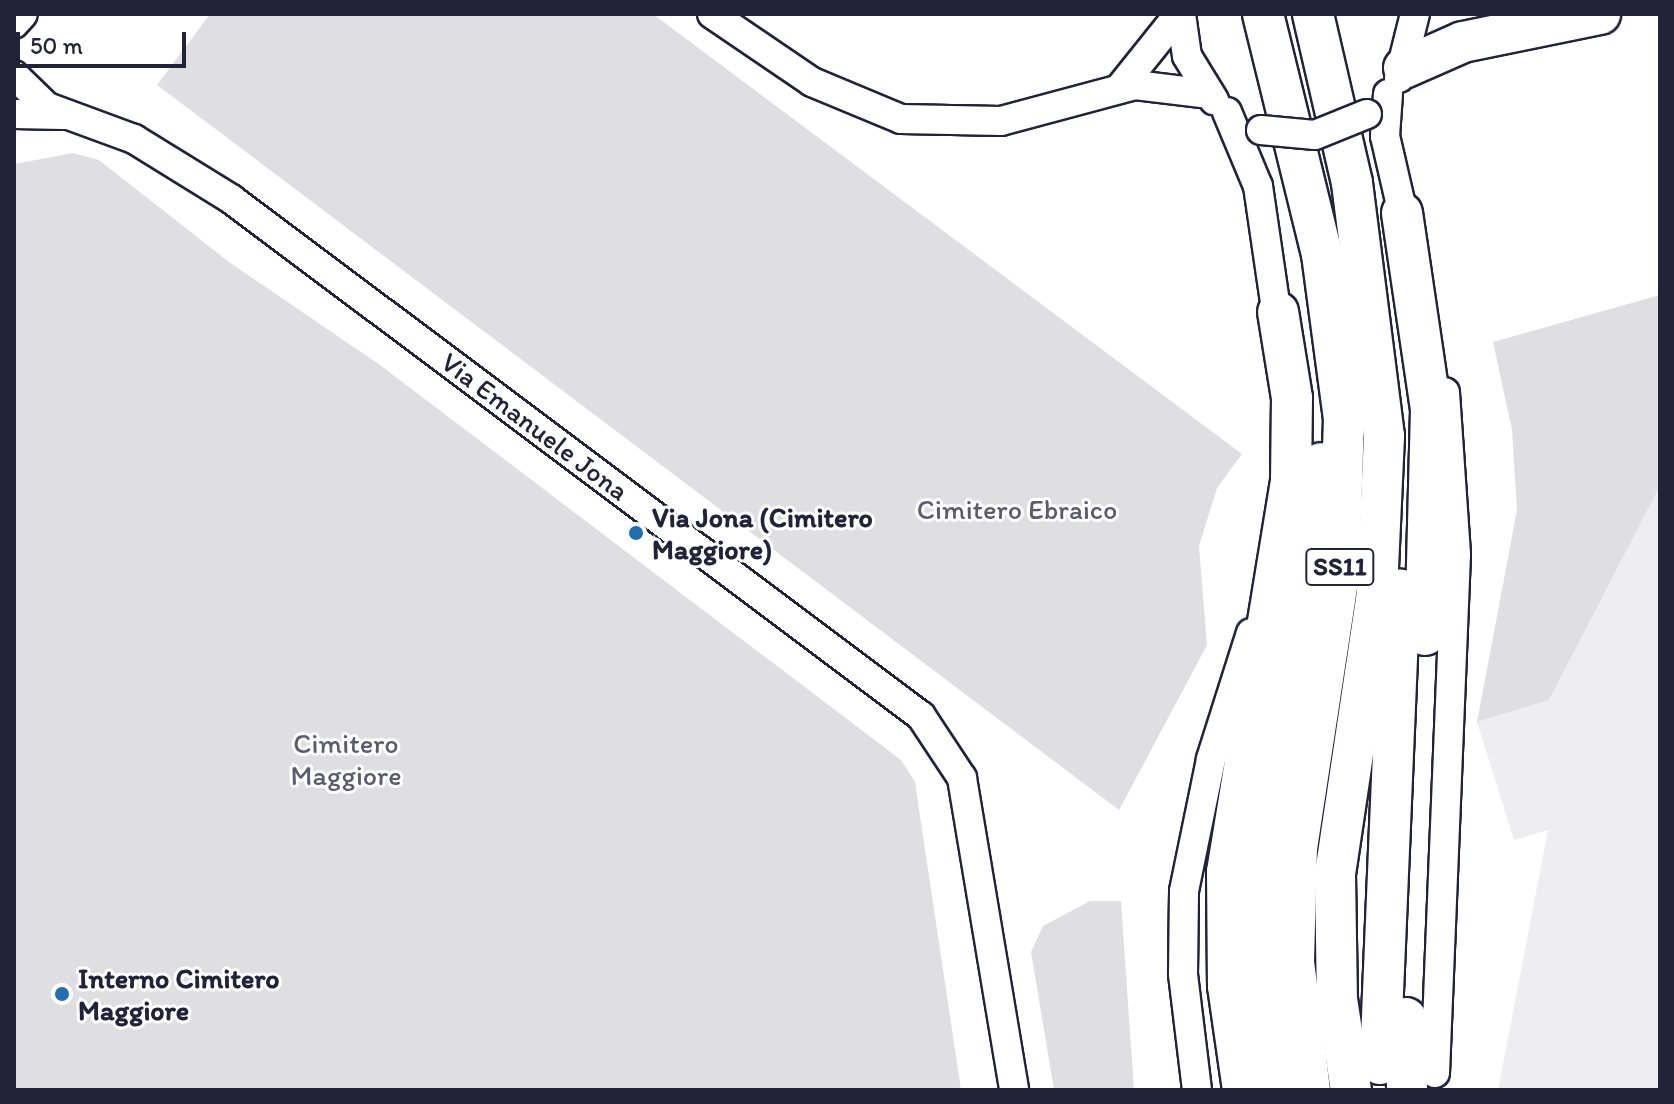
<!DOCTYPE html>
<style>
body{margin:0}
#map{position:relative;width:1674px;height:1104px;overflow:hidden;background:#fff;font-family:Itim,sans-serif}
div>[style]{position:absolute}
.built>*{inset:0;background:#eeeef1}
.green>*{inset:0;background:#dfdfe2}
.roads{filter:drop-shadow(2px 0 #22223b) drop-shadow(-2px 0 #22223b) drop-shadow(0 2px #22223b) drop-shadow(0 -2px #22223b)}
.minor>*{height:28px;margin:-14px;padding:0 14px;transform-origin:14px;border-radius:14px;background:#fff}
.highway>*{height:40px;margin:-20px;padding:0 20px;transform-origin:20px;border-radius:20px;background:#fff}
.bridges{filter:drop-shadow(2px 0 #22223b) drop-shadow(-2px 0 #22223b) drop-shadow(0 2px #22223b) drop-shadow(0 -2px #22223b)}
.minor-bridge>*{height:28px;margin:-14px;padding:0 14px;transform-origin:14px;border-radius:14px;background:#fff}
.dots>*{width:22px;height:22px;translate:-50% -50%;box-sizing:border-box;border:4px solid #fff;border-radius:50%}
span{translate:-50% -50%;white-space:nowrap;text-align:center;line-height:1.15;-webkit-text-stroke:6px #fff;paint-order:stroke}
.shield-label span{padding:2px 6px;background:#fff;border:2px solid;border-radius:6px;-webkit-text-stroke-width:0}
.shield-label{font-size:26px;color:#22223b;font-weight:700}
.street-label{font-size:28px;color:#22223b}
.park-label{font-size:28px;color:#5b5b6d}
.poi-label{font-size:28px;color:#22223b;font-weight:700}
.left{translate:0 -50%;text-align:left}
.frame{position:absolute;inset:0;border:16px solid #22223b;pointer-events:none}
.scale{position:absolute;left:16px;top:32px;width:170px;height:36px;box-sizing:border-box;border:4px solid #22223b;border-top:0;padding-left:10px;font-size:24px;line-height:28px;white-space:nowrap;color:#22223b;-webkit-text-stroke:6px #fff;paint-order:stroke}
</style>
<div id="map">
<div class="built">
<i style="clip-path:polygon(1660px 486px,1660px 1090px,1498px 1090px,1548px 830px,1514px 840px,1477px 722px,1549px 700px)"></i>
</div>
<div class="green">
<i style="clip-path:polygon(210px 14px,653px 14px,1242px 454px,1217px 488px,1199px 546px,1207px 645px,1119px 810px,157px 85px)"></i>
<i style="clip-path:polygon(73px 153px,99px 160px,229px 262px,380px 365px,901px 760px,915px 782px,961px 1090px,14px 1090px,14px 164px)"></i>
<i style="clip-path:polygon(1660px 295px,1660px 486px,1549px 700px,1477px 722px,1517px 510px,1512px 430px,1493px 342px)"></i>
<i style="clip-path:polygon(1090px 901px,1121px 901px,1134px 1090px,1054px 1090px,1031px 952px,1043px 926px)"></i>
</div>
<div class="roads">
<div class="minor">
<i style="left:712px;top:14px;width:121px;rotate:34.2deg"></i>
<i style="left:812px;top:82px;width:96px;rotate:22.6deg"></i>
<i style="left:901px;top:119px;width:100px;rotate:1.1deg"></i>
<i style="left:1001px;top:121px;width:139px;rotate:-15deg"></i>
<i style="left:1135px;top:85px;width:74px;rotate:7deg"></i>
<i style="left:1181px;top:14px;width:42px;rotate:81.9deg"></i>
<i style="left:1187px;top:56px;width:52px;rotate:58.5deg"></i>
<i style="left:14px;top:24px;width:13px;rotate:-48deg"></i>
<i style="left:14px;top:75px;width:46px;rotate:44.1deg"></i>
<i style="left:47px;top:107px;width:93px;rotate:20.2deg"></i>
<i style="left:134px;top:139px;width:114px;rotate:31.7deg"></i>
<i style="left:231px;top:199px;width:862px;rotate:36.84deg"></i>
<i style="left:921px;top:716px;width:74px;rotate:56.5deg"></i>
<i style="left:962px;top:778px;width:316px;rotate:80.5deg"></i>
<i style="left:1399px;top:78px;width:66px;rotate:-76deg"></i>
<i style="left:1119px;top:89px;width:96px;rotate:-51.3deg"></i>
<i style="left:1388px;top:94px;width:42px;rotate:94.1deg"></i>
<i style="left:1385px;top:136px;width:98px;rotate:77deg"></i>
<i style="left:1227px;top:112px;width:80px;rotate:67.3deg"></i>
<i style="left:1258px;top:186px;width:146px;rotate:81.7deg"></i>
<i style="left:14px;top:114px;width:49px;rotate:1.2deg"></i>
<i style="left:1435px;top:1073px;width:519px;rotate:-87.68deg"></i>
<i style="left:1456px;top:554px;width:162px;rotate:-93.9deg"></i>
<i style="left:1197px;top:1090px;width:117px;rotate:-96.9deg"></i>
<i style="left:1183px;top:974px;width:83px;rotate:-89.3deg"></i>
<i style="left:1184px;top:891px;width:135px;rotate:-78.4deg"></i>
<i style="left:1211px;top:759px;width:132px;rotate:-72.4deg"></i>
</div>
<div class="highway">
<i style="left:1263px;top:14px;width:247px;rotate:76.2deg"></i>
<i style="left:1322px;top:254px;width:165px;rotate:82.4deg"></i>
<i style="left:1344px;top:418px;width:156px;rotate:91.8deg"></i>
<i style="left:1339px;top:574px;width:276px;rotate:98.7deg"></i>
<i style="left:1297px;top:847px;width:115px;rotate:91.5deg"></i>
<i style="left:1294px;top:962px;width:129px;rotate:82.9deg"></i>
<i style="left:1313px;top:14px;width:173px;rotate:77deg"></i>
<i style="left:1352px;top:183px;width:255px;rotate:82.8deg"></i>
<i style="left:1384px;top:436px;width:157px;rotate:92.6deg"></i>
<i style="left:1377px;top:593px;width:285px;rotate:98.5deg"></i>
<i style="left:1335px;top:875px;width:124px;rotate:89.1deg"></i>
<i style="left:1337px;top:999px;width:92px;rotate:81.3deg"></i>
<i style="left:1404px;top:68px;width:64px;rotate:-23.8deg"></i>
<i style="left:1463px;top:42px;width:140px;rotate:-11.6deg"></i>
<i style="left:1402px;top:213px;width:199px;rotate:81.6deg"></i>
<i style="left:1431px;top:410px;width:225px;rotate:91.5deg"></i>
<i style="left:1406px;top:1018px;width:72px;rotate:89.2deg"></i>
<i style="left:1380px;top:1064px;width:475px;rotate:-87.6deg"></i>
<i style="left:1274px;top:1082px;width:104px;rotate:-97.2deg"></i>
<i style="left:1261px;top:979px;width:139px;rotate:-88.8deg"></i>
<i style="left:1264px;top:840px;width:381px;rotate:-81.4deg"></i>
<i style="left:1243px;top:1090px;width:105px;rotate:-98.2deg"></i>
<i style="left:1228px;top:986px;width:114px;rotate:-90.5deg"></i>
<i style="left:1227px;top:872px;width:397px;rotate:-80.7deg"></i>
<i style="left:1291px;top:480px;width:82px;rotate:-89.3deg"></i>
<i style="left:1292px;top:398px;width:87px;rotate:-99.2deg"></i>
</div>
</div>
<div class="bridges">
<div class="minor-bridge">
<i style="left:1261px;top:130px;width:54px;rotate:5.3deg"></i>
<i style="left:1315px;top:135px;width:56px;rotate:-22deg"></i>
</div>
</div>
<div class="dots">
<i style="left:636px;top:533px;background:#1f6fb2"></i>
<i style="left:62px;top:994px;background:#1f6fb2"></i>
</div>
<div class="shield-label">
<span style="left:1340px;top:567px">SS11</span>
</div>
<div class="street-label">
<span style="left:535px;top:426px;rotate:37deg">Via Emanuele Jona</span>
</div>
<div class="park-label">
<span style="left:1017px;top:509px">Cimitero Ebraico</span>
<span style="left:346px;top:759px">Cimitero<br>Maggiore</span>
</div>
<div class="poi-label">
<span class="left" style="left:652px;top:533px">Via Jona (Cimitero<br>Maggiore)</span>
<span class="left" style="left:78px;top:994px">Interno Cimitero<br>Maggiore</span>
</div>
<div class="frame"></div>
<div class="scale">50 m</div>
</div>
